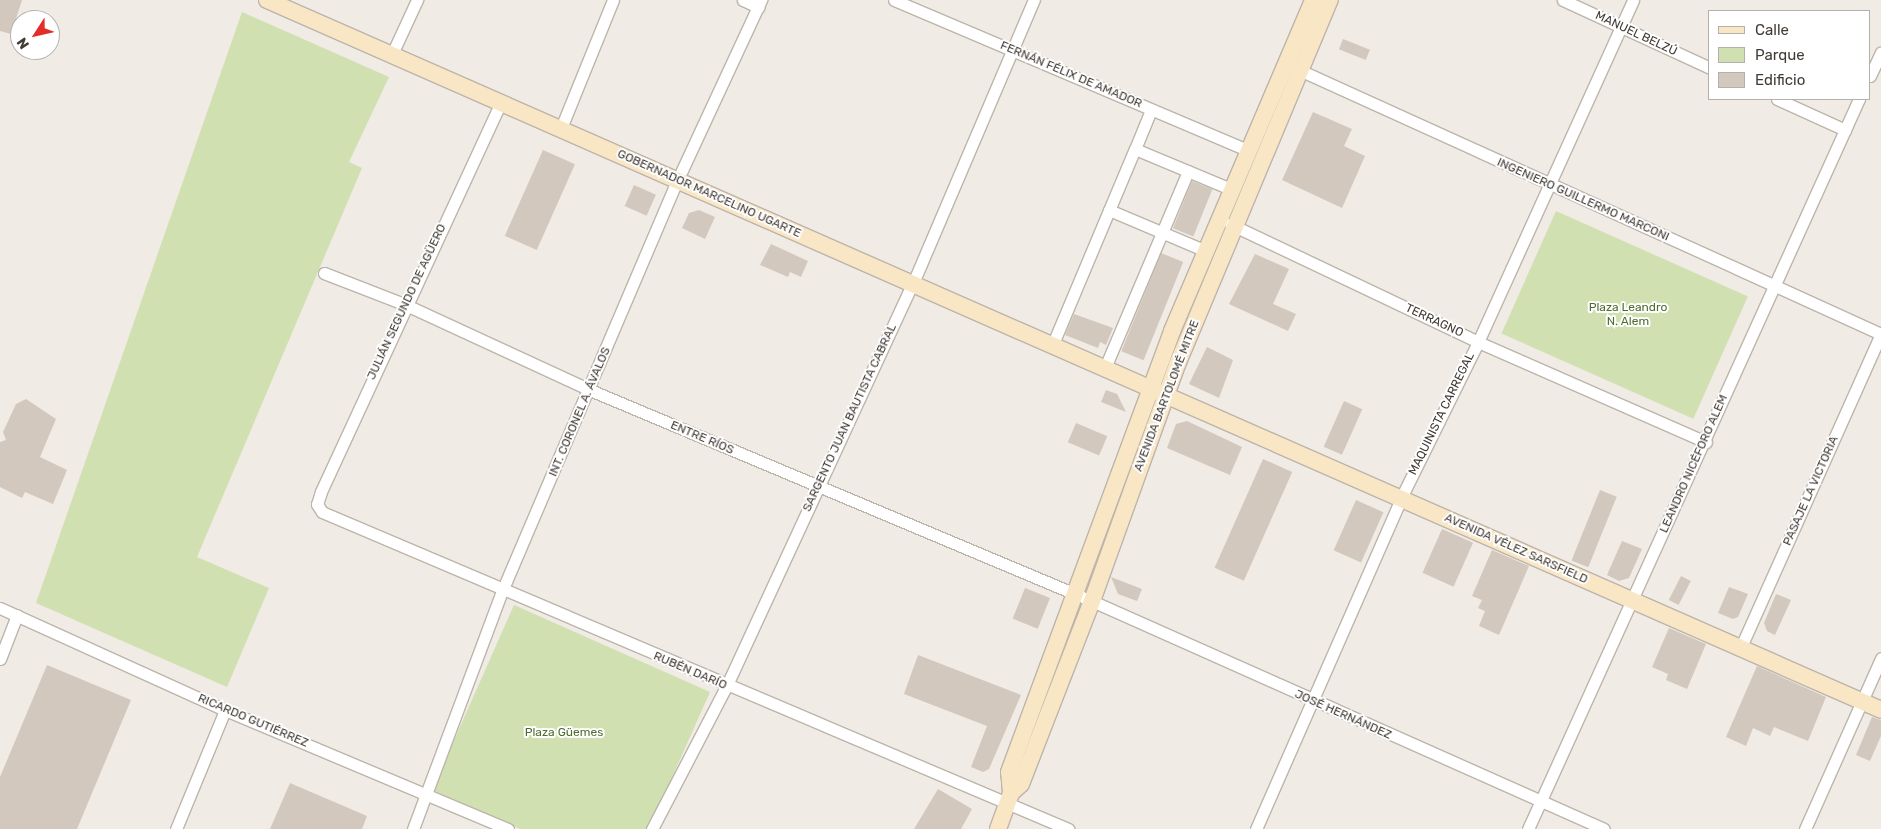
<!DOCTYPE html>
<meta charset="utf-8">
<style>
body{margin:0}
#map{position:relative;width:1881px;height:829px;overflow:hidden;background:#f0ebe4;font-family:Rubik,sans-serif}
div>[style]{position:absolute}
.green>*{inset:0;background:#d1e0b0;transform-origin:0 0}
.building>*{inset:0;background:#d3c8be;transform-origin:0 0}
.roads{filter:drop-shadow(1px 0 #bdb4ab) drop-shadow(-1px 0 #bdb4ab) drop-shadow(0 1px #bdb4ab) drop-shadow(0 -1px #bdb4ab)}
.street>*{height:11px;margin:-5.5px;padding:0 5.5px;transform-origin:5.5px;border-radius:5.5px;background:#fff}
.secondary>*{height:16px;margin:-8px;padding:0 8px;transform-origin:8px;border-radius:8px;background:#f8e6c5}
span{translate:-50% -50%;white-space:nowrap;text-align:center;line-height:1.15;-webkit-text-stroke:4px #fff;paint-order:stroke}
.street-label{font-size:12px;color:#413b35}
.park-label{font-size:12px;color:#4d6c2f}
.legend{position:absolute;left:1708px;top:10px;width:162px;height:90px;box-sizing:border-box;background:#fff;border:1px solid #b3b1ae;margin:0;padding:6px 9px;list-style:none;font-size:15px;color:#413b35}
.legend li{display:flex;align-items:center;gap:10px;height:25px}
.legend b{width:25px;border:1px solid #b3b1ae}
.north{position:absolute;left:10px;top:10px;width:50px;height:50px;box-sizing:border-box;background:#fff;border:1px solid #b3b1ae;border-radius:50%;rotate:235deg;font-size:14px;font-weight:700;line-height:20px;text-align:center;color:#413b35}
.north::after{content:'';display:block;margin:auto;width:18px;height:22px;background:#e32d28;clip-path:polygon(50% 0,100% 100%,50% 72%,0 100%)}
</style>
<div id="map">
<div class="green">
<i style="clip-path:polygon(242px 12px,389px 77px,349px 162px,362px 168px,197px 557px,269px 588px,227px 687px,36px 603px)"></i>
<i style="left:1556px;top:211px;width:210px;height:134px;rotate:24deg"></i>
<i style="clip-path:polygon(514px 605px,710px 692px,649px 829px,520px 829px,432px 790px)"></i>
</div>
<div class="building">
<i style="clip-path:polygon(0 0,22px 0,11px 34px,0 31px)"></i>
<i style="left:1343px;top:39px;width:29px;height:11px;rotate:22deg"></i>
<i style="clip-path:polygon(1313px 112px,1352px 129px,1344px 146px,1365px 156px,1342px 208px,1282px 180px)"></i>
<i style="left:543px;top:150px;width:35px;height:94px;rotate:24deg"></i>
<i style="left:1192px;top:181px;width:22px;height:51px;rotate:22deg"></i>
<i style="left:634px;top:185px;width:24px;height:23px;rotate:24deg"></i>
<i style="clip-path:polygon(699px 210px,715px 217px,705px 239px,682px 228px,689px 213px)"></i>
<i style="clip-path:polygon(771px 244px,808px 261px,801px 277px,790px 272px,788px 277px,760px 265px)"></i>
<i style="left:1161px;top:253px;width:24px;height:106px;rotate:22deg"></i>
<i style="clip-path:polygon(1255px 254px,1289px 269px,1273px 304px,1296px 314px,1288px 331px,1229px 304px)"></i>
<i style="clip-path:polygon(1074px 314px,1113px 328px,1106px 345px,1100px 342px,1098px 348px,1065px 335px)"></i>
<i style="clip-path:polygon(1207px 347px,1233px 360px,1219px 398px,1189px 384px)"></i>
<i style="clip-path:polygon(1106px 390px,1117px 394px,1126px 412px,1101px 402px)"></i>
<i style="clip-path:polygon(26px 399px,56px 419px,40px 457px,67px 470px,53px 504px,25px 492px,22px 498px,0 487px,0 442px,6px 440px,3px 432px,16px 404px)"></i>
<i style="left:1344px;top:401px;width:20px;height:50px;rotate:24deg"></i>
<i style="clip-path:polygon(1187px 421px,1242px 447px,1230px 475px,1167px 448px,1176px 424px)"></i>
<i style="left:1076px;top:423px;width:34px;height:21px;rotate:23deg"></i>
<i style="left:1263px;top:459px;width:32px;height:119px;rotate:24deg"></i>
<i style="left:1600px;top:490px;width:18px;height:76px;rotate:22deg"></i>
<i style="left:1356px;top:500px;width:30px;height:55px;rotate:24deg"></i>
<i style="left:1442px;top:529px;width:34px;height:48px;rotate:24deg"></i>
<i style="clip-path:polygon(1622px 541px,1642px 549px,1629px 578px,1619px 581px,1607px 575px)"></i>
<i style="clip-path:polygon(1492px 550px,1529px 566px,1499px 635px,1479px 626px,1485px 611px,1478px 608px,1482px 600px,1472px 596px)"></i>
<i style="left:1681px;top:576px;width:11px;height:27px;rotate:27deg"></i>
<i style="clip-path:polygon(1111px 577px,1142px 589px,1137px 601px,1118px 594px)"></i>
<i style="clip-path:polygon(1729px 587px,1748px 594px,1738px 617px,1733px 619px,1718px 613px)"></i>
<i style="left:1025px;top:588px;width:27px;height:33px;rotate:22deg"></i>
<i style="clip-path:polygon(1776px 594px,1791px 600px,1775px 635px,1767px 631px,1764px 623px)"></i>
<i style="clip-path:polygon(1669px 628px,1706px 644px,1687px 689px,1666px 680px,1668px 674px,1652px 667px)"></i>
<i style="clip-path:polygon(918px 655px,1021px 695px,989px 769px,983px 772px,971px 767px,987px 726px,904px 694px)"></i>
<i style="clip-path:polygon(47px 665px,131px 700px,77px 829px,0 829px,0 777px)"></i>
<i style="clip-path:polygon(1757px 666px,1826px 697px,1808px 741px,1774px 727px,1770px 736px,1753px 728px,1746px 746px,1726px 737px)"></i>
<i style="clip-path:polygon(1872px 717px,1881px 720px,1881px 736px,1870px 761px,1856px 755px)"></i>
<i style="clip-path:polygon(290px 783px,367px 816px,362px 829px,270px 829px)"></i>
<i style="clip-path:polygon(938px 789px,972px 809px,961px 829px,914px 829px)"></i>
</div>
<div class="roads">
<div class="street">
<i style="left:743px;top:0;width:17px;rotate:25deg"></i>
<i style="left:894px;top:0;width:386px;rotate:23deg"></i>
<i style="left:1563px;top:0;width:162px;rotate:24.8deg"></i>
<i style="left:392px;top:54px;width:60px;rotate:-65.2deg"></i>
<i style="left:1295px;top:68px;width:644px;rotate:24.41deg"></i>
<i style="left:1870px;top:76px;width:26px;rotate:-65deg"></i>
<i style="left:1777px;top:99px;width:75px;rotate:24.5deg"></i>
<i style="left:501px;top:102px;width:430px;rotate:114.8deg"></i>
<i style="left:321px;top:492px;width:13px;rotate:108deg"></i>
<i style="left:317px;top:504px;width:9px;rotate:58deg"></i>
<i style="left:322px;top:512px;width:811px;rotate:23.02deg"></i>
<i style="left:561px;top:128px;width:138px;rotate:-67.9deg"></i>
<i style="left:1135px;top:149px;width:42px;rotate:-67.7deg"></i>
<i style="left:1109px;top:210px;width:105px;rotate:22.9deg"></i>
<i style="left:1230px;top:224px;width:275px;rotate:25.4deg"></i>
<i style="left:1478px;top:342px;width:249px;rotate:23.7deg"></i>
<i style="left:324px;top:273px;width:86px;rotate:21.2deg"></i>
<i style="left:404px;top:304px;width:205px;rotate:24.8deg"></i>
<i style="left:590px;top:390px;width:545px;rotate:22.8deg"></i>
<i style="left:1092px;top:601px;width:560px;rotate:24deg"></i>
<i style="left:1052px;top:346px;width:214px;rotate:-67.2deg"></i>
<i style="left:1135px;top:149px;width:106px;rotate:22.7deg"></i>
<i style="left:1104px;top:370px;width:216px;rotate:-67.1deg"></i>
<i style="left:0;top:608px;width:247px;rotate:24.4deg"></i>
<i style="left:225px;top:710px;width:307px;rotate:22.8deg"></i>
<i style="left:1740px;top:649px;width:345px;rotate:-65.9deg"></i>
<i style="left:0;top:659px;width:47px;rotate:-68.9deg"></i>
<i style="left:176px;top:829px;width:129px;rotate:-67.6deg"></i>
<i style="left:413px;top:829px;width:254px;rotate:-69.5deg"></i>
<i style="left:502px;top:591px;width:446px;rotate:-66.9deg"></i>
<i style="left:677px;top:181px;width:200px;rotate:-65.1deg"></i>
<i style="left:652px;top:829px;width:160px;rotate:-62.5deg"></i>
<i style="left:726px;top:687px;width:445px;rotate:-65.2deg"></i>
<i style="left:913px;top:283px;width:308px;rotate:-66.9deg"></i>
<i style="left:1256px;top:829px;width:361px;rotate:-66.3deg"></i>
<i style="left:1401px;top:498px;width:174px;rotate:-63.7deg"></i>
<i style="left:1478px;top:342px;width:375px;rotate:-65.6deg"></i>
<i style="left:1528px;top:829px;width:802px;rotate:-65.61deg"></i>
<i style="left:1805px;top:829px;width:187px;rotate:-66deg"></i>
</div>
<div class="secondary">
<i style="left:267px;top:0;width:1763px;rotate:23.74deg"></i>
<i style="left:1011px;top:793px;width:21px;rotate:-95deg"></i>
<i style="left:1009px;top:772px;width:470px;rotate:-69.7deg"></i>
<i style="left:1172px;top:331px;width:360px;rotate:-66.9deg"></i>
<i style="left:998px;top:829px;width:38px;rotate:-70deg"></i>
<i style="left:1011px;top:793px;width:13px;rotate:-42deg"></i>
<i style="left:1021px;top:784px;width:196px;rotate:-68.8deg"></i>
<i style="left:1092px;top:601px;width:251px;rotate:-70.2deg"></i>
<i style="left:1177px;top:365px;width:396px;rotate:-67.3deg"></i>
</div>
</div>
<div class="street-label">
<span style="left:1636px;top:34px;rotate:25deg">MANUEL BELZÚ</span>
<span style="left:1071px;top:75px;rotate:23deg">FERNÁN FÉLIX DE AMADOR</span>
<span style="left:709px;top:194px;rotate:24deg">GOBERNADOR MARCELINO UGARTE</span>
<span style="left:1583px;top:200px;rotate:24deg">INGENIERO GUILLERMO MARCONI</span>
<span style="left:407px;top:302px;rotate:-65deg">JULIÁN SEGUNDO DE AGÜERO</span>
<span style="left:1434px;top:321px;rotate:25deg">TERRAGNO</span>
<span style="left:1167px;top:396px;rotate:-69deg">AVENIDA BARTOLOMÉ MITRE</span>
<span style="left:580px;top:412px;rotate:-67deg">INT. CORONEL A. ÁVALOS</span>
<span style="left:1442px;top:414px;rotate:-64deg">MAQUINISTA CARREGAL</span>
<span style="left:850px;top:418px;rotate:-65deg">SARGENTO JUAN BAUTISTA CABRAL</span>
<span style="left:702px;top:438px;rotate:23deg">ENTRE RÍOS</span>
<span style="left:1694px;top:464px;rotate:-66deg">LEANDRO NICÉFORO ALEM</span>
<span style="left:1811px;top:491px;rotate:-66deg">PASAJE LA VICTORIA</span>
<span style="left:1516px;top:549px;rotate:24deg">AVENIDA VÉLEZ SARSFIELD</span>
<span style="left:690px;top:671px;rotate:23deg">RUBÉN DARÍO</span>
<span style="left:1343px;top:715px;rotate:24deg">JOSÉ HERNÁNDEZ</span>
<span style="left:253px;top:721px;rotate:23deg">RICARDO GUTIÉRREZ</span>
</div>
<div class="park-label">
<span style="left:1628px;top:315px">Plaza Leandro<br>N. Alem</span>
<span style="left:564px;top:733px">Plaza Güemes</span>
</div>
<ul class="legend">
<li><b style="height:6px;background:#f8e6c5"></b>Calle</li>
<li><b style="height:14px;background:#d1e0b0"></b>Parque</li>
<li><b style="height:14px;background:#d3c8be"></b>Edificio</li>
</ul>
<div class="north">N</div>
</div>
